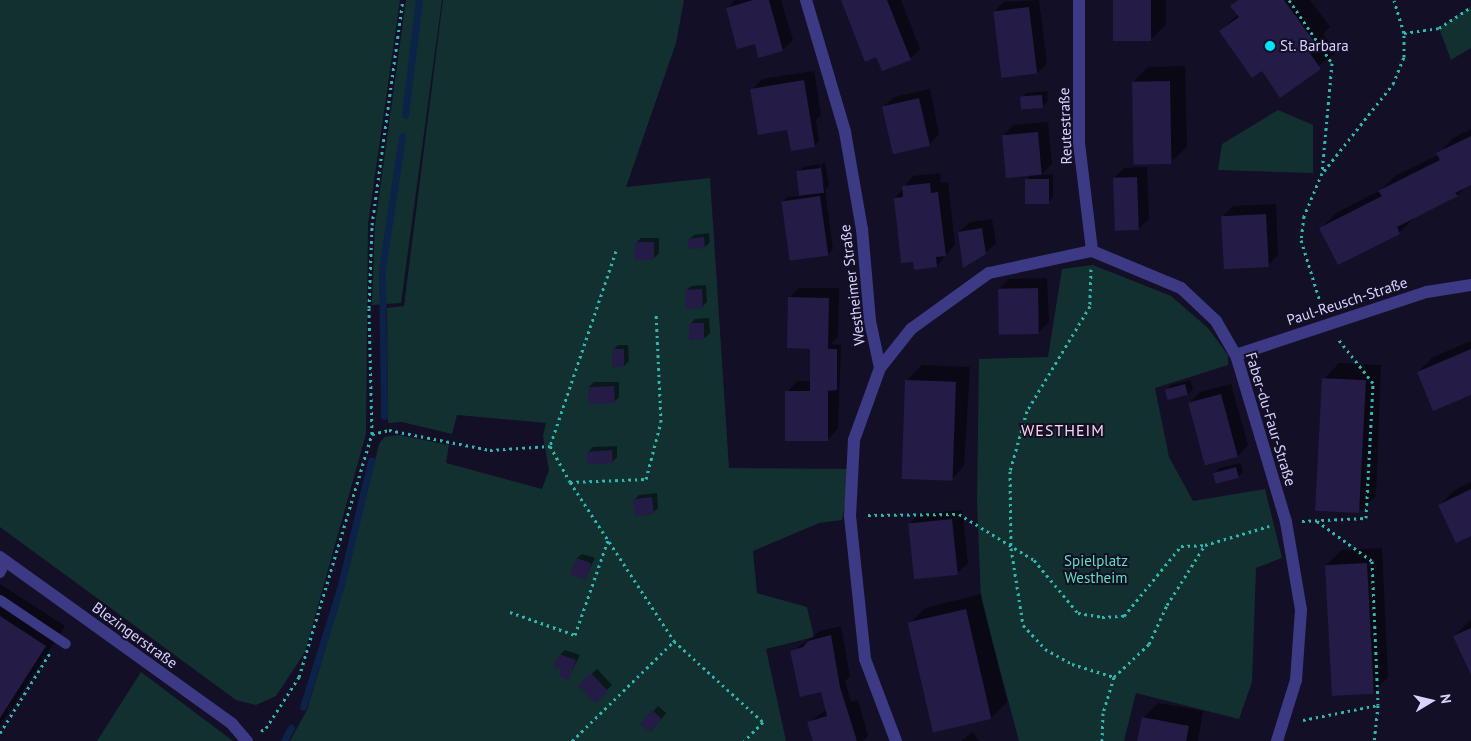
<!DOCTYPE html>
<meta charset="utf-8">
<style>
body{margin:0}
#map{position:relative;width:1471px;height:741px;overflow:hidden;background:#130f26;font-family:"PT Sans",sans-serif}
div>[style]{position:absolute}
.green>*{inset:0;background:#12302f}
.shadow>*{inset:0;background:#0007;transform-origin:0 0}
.stream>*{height:7px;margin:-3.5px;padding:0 3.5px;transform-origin:3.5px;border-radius:3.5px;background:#0c2248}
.building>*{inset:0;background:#241b47;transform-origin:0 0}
.path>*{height:3px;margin-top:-1.5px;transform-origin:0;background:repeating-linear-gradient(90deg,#2fb8b0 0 2.5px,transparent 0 6.5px)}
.lane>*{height:10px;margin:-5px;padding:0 5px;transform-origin:5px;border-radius:5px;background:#3d3a85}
.street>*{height:12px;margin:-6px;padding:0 6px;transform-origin:6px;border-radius:6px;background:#3d3a85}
.dots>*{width:14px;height:14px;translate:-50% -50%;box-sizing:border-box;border:2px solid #130f26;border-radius:50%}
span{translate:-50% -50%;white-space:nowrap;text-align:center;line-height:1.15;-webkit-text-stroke:4px #130f26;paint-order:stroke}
.poi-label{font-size:15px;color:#d9d4ff}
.left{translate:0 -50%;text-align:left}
.street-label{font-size:15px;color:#d9d4ff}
.park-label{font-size:15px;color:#5fe0c0}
.neighbourhood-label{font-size:16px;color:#ffd6f0;letter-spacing:1px}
.north{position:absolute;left:1406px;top:676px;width:50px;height:50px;-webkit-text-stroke:4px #130f26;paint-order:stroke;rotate:81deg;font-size:14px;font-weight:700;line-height:20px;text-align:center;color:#d9d4ff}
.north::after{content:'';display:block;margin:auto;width:18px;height:22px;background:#d9d4ff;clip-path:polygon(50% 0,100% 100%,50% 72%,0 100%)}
</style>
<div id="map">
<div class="green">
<i style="clip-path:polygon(0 0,400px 0,368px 224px,366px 434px,305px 652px,276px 696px,256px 705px,236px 700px,0 527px)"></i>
<i style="clip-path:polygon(406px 0,442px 0,401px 303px,372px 305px,375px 226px)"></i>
<i style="clip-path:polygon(443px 0,684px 0,676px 43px,626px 187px,710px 178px,729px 468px,852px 469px,842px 520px,819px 523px,753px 551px,757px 593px,807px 607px,814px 637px,766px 649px,786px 741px,290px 741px,307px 710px,342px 593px,379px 444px,384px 437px,398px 435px,449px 445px,446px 463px,542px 489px,549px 470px,543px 436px,546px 423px,457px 415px,452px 434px,402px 422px,388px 423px,387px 308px,404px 306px)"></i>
<i style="clip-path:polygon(1471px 7px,1471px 48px,1451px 60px,1439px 28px)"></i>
<i style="clip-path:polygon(1278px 110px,1313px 125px,1313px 173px,1218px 170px,1222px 144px)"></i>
<i style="clip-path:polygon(1093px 265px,1171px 296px,1208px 328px,1228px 355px,1228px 365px,1155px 388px,1169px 457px,1193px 501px,1265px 489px,1282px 558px,1256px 568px,1252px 682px,1239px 719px,1136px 693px,1124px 741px,1019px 741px,981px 599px,977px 503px,979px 359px,1048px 357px,1062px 269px)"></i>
<i style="clip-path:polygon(141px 672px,233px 741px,97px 741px)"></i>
</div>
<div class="shadow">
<i style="clip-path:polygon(735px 0,781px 0,793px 40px,782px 50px,755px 42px,727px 8px)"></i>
<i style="clip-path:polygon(842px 0,901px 0,920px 49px,910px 59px,877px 56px)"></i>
<i style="clip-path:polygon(1039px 0,1047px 63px,1037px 73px,994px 12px,1004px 2px)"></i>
<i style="clip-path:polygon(1114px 0,1166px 0,1166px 24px,1151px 39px)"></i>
<i style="clip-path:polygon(1238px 0,1310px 0,1330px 27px,1323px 34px,1336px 52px,1281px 96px,1262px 70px,1220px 32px,1238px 14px,1232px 6px)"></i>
<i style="clip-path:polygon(1185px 66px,1187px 147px,1171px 162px,1133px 82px,1148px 67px)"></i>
<i style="clip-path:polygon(814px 71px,821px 115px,816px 120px,819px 141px,814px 146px,788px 129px,752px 90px,762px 79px)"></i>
<i style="clip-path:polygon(930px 89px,939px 134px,929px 145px,883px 107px,894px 97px)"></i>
<i style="clip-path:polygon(1047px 91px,1048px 101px,1043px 106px,1022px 109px,1021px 98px,1026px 93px)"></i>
<i style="clip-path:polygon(1048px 122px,1052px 164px,1041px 175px,1053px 174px,1053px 197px,1049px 202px,1026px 180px,1031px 175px,1003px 136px,1013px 125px)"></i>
<i style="clip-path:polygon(1471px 129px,1471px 183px,1457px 195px,1415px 217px,1399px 233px,1321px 228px,1336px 213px,1381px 190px,1395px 176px,1438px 155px,1453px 138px)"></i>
<i style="clip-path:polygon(825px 163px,829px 186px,825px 190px,833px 249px,828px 254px,790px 259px,782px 202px,787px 197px,801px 196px,798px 172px,803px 167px,819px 164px,825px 189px,821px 164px)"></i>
<i style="clip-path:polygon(1147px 167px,1149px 219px,1138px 229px,1114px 178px,1124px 168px)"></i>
<i style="clip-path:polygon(940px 173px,941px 183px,948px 182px,955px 244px,937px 266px,895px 198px,913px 176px)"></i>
<i style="clip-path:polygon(1276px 204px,1278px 255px,1268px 265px,1222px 217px,1233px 206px)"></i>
<i style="clip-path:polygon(992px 219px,996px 243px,985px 253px,959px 232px,970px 222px)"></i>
<i style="clip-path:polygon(709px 233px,710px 242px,705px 247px,690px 248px,689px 240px,694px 235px)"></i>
<i style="clip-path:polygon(641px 238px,659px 238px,659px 253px,654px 258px,636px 243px)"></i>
<i style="clip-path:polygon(1047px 278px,1049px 322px,1038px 333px,999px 289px,1009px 279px)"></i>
<i style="clip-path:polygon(706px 285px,707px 302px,702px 307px,686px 291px,691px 286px)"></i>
<i style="clip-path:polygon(799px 288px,839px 288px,838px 337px,831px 344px,841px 345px,838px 429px,828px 439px,787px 392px,797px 381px,811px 381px,812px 347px,789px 298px)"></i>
<i style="clip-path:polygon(709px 318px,710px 333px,705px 338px,690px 324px,695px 319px)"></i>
<i style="clip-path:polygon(1471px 341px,1471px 394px,1418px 372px,1433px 357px)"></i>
<i style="clip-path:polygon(618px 345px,628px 345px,629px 361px,624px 366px,613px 350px)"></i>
<i style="clip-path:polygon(1339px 363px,1381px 365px,1376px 496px,1361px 511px,1324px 379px)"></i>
<i style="clip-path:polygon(922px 365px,970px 367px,964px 466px,949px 482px,906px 381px)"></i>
<i style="clip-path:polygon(1190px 380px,1193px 389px,1188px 394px,1168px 399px,1166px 390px,1171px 385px)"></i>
<i style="clip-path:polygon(594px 382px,619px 382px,619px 397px,614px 402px,589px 387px)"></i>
<i style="clip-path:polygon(1231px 384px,1248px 445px,1238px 456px,1189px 403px,1200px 392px)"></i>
<i style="clip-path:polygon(617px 446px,617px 457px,612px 462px,588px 452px,593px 447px)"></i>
<i style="clip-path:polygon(1241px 463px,1243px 472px,1238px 477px,1215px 473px,1220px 468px)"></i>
<i style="clip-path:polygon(1471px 482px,1471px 535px,1439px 505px,1455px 490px)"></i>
<i style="clip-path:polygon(657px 493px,658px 508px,653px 513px,634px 500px,639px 495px)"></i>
<i style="clip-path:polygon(962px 510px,968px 563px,957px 573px,909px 525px,919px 514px)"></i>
<i style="clip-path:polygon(1382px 548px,1388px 677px,1373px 693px,1326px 565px,1342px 550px)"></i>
<i style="clip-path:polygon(582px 554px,595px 558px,584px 580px,577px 558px)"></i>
<i style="clip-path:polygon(0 584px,65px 626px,0 726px)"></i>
<i style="clip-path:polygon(981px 594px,1007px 702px,991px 718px,910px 623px,925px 608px)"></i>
<i style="clip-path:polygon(1471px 620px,1471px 672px,1454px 636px)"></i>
<i style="clip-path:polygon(841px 626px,850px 676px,845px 681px,851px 702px,858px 700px,868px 736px,863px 741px,815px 741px,809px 722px,827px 709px,822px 693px,792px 652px,820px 631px)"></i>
<i style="clip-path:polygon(565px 650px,580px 655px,568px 679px,560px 655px)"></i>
<i style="left:597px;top:669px;width:22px;height:23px;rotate:47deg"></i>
<i style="clip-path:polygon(1158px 703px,1203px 711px,1198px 741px,1139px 741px,1143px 718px)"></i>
<i style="left:658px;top:706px;width:11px;height:25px;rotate:41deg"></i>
<i style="clip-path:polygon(973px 732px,979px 741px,961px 741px)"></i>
</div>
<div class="stream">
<i style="left:405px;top:115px;width:116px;rotate:-83.1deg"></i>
<i style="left:384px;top:416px;width:147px;rotate:-90.8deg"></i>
<i style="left:382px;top:269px;width:134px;rotate:-81.4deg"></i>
<i style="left:303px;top:707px;width:128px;rotate:-72.7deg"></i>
<i style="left:341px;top:585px;width:128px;rotate:-76.4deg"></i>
<i style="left:284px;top:741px;width:15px;rotate:-62deg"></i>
</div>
<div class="building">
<i style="clip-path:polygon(753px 0,769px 0,783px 51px,758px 58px,755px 44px,737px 49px,726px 8px)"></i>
<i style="clip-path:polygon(841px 0,887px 0,911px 60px,882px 71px,876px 57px,865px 62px)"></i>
<i style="left:1113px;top:0;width:38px;height:41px"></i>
<i style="clip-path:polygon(1238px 0,1284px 0,1315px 43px,1307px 49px,1321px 69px,1280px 98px,1262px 71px,1252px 78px,1219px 31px,1239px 17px,1230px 6px)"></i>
<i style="left:1029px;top:7px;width:67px;height:36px;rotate:83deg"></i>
<i style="clip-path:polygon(804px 80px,815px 147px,791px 151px,787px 130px,758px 135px,750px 89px)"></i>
<i style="left:1170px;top:81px;width:83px;height:38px;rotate:89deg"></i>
<i style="left:1042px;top:95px;width:13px;height:22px;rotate:86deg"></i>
<i style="left:919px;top:98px;width:49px;height:38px;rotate:77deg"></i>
<i style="left:1038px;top:132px;width:43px;height:36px;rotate:85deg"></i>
<i style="clip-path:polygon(1471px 136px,1471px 185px,1455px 193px,1458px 196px,1397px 227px,1400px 234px,1338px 265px,1319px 228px,1382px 196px,1378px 191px,1440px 160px,1436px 153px)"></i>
<i style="left:821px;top:168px;width:25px;height:25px;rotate:83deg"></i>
<i style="left:1137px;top:177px;width:53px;height:24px;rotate:88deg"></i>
<i style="left:1025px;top:179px;width:24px;height:25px"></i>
<i style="clip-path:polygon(930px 183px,931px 193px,938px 192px,946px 256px,936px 257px,937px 267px,914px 270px,913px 262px,901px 263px,894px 198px,903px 197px,902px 186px)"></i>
<i style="left:820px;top:196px;width:60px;height:39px;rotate:82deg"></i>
<i style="left:1266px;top:214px;width:53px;height:45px;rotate:87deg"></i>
<i style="clip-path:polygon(982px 228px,986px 254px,963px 268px,958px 232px)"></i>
<i style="clip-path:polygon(704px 237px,705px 248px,689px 249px,687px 239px)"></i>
<i style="left:654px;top:242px;width:18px;height:19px;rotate:90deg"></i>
<i style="left:1038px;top:288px;width:46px;height:40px;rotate:89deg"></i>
<i style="left:702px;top:289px;width:19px;height:17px;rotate:87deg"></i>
<i style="clip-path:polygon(788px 297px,829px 298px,828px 349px,837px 349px,837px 390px,828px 391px,828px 441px,785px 441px,785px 391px,810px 391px,810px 349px,787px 348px)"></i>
<i style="left:689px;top:323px;width:15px;height:17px"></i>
<i style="left:624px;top:349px;width:18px;height:12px;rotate:90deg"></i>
<i style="clip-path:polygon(1471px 349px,1471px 395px,1433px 411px,1417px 372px)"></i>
<i style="left:1322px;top:378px;width:44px;height:133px;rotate:3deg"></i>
<i style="left:905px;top:380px;width:51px;height:99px;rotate:2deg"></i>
<i style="left:1185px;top:384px;width:11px;height:21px;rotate:75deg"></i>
<i style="left:614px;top:386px;width:17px;height:26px;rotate:87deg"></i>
<i style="left:1221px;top:394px;width:65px;height:34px;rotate:75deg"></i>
<i style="left:612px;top:450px;width:13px;height:25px;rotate:86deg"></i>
<i style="left:1236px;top:467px;width:11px;height:24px;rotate:75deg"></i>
<i style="clip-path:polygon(1471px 489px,1471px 536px,1456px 543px,1438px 505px)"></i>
<i style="left:652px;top:497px;width:17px;height:19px;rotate:83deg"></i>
<i style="left:952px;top:519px;width:56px;height:44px;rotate:84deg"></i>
<i style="left:576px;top:558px;width:16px;height:18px;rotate:18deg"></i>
<i style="left:1367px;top:563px;width:131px;height:42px;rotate:87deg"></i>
<i style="left:966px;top:609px;width:113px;height:60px;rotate:77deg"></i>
<i style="clip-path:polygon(0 616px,46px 646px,0 718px)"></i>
<i style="clip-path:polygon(1471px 628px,1471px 675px,1453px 636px)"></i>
<i style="clip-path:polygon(831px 635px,840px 687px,857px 741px,813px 741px,807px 722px,827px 716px,821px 692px,800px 697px,790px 651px,803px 647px,808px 641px)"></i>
<i style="clip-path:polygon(559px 654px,576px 660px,569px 680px,559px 677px,561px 669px,554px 667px)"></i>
<i style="left:591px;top:673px;width:25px;height:18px;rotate:47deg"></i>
<i style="left:652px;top:710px;width:13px;height:18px;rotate:42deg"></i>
<i style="clip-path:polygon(1142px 717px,1189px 726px,1186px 741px,1137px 741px)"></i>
</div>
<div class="path">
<i style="left:1289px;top:0;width:76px;rotate:55.7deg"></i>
<i style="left:1332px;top:63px;width:110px;rotate:95.2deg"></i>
<i style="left:1322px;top:173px;width:47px;rotate:112.7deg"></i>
<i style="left:1304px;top:216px;width:24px;rotate:97deg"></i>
<i style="left:1301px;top:240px;width:71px;rotate:72.8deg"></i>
<i style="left:1404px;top:33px;width:35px;rotate:-8deg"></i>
<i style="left:1439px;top:28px;width:38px;rotate:-33deg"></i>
<i style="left:1324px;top:171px;width:111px;rotate:-51.6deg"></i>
<i style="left:1393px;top:84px;width:29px;rotate:-68deg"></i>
<i style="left:1404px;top:57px;width:24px;rotate:-90deg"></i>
<i style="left:1404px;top:33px;width:34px;rotate:-107deg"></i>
<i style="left:616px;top:251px;width:206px;rotate:108.7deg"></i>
<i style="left:550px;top:446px;width:41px;rotate:60.9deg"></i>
<i style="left:570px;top:482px;width:190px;rotate:56.8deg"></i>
<i style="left:674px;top:641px;width:120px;rotate:42.3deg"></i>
<i style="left:763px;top:722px;width:27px;rotate:135deg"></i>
<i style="left:1091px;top:269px;width:37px;rotate:92deg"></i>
<i style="left:1090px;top:306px;width:122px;rotate:121deg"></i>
<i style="left:1027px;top:411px;width:62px;rotate:105.8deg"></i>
<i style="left:1010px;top:471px;width:77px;rotate:89.3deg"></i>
<i style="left:1011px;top:548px;width:78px;rotate:81.1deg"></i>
<i style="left:1023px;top:625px;width:33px;rotate:47deg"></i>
<i style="left:1045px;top:649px;width:31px;rotate:29deg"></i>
<i style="left:1072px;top:664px;width:44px;rotate:17.2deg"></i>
<i style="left:1114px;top:677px;width:38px;rotate:107deg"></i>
<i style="left:1103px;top:713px;width:28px;rotate:92deg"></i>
<i style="left:372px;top:434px;width:17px;rotate:-13deg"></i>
<i style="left:389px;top:430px;width:103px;rotate:11.2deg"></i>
<i style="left:490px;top:450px;width:60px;rotate:-3.8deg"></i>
<i style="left:570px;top:482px;width:76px;rotate:-2.3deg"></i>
<i style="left:646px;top:479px;width:59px;rotate:-75.3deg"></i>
<i style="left:661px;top:422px;width:109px;rotate:-92.6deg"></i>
<i style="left:868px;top:515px;width:91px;rotate:-0.6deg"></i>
<i style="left:959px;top:514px;width:88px;rotate:31.5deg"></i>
<i style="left:1034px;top:560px;width:69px;rotate:50.3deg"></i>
<i style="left:1078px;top:613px;width:24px;rotate:9deg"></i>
<i style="left:1102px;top:617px;width:22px;rotate:-3deg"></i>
<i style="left:1124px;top:616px;width:90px;rotate:-50.8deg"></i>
<i style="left:1181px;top:546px;width:24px;rotate:-2deg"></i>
<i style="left:1302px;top:521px;width:64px;rotate:-2.7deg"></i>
<i style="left:1366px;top:518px;width:135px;rotate:-87deg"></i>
<i style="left:1373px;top:383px;width:55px;rotate:-128.3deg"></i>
<i style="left:1317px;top:521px;width:68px;rotate:36deg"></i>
<i style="left:1372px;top:561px;width:144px;rotate:87.6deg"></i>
<i style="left:1378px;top:705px;width:36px;rotate:96deg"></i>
<i style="left:510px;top:612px;width:69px;rotate:19.5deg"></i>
<i style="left:575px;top:635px;width:101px;rotate:-70.8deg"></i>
<i style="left:1114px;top:677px;width:48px;rotate:-43.3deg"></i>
<i style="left:1149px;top:644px;width:43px;rotate:-65.2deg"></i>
<i style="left:1167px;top:605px;width:71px;rotate:-57.7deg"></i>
<i style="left:1205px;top:545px;width:67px;rotate:-16.5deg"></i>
<i style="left:1303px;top:720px;width:76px;rotate:-11.3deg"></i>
<i style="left:261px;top:731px;width:6px;rotate:-31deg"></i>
<i style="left:266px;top:728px;width:61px;rotate:-57.1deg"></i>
<i style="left:299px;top:677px;width:254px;rotate:-73.3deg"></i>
<i style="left:372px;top:434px;width:126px;rotate:-91.4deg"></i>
<i style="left:369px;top:308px;width:83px;rotate:-87.9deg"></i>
<i style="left:372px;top:225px;width:227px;rotate:-82.2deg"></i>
<i style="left:0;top:733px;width:94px;rotate:-58deg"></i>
<i style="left:572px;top:741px;width:143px;rotate:-44.4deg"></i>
</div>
<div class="lane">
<i style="left:0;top:573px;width:13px;rotate:-61deg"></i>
<i style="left:0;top:600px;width:79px;rotate:33.7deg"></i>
</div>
<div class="street">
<i style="left:806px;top:0;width:138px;rotate:73.5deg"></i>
<i style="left:845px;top:132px;width:98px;rotate:80.1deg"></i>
<i style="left:862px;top:229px;width:92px;rotate:85deg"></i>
<i style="left:870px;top:321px;width:48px;rotate:78deg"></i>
<i style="left:880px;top:368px;width:77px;rotate:109.9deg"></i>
<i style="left:854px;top:440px;width:76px;rotate:93deg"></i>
<i style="left:850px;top:516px;width:144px;rotate:84deg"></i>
<i style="left:865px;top:659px;width:88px;rotate:69.3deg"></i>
<i style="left:1079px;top:0;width:143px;rotate:90deg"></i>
<i style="left:1079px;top:143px;width:109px;rotate:83.1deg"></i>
<i style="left:1236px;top:355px;width:201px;rotate:-18.3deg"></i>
<i style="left:1427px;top:292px;width:45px;rotate:-9deg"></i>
<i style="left:880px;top:368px;width:50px;rotate:-51.5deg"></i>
<i style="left:911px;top:329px;width:96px;rotate:-35.7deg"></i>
<i style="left:989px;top:273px;width:105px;rotate:-12.1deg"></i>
<i style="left:1092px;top:251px;width:96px;rotate:22.6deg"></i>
<i style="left:1181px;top:288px;width:48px;rotate:43.3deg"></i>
<i style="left:1216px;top:321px;width:39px;rotate:60deg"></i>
<i style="left:1236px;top:355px;width:174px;rotate:73.3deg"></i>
<i style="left:1286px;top:522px;width:89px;rotate:80.3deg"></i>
<i style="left:1301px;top:610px;width:70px;rotate:94.1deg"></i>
<i style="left:1296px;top:680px;width:64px;rotate:107.3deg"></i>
<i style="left:0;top:557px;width:286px;rotate:35.7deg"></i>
<i style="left:232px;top:724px;width:23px;rotate:49deg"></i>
</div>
<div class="dots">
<i style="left:1270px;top:46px;background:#00e5ff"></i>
</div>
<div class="poi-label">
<span class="left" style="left:1280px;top:46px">St. Barbara</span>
</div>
<div class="street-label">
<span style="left:1065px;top:126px;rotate:-92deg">Reutestraße</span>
<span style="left:852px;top:285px;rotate:-97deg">Westheimer Straße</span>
<span style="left:1347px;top:301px;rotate:-18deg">Paul-Reusch-Straße</span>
<span style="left:1271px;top:419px;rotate:73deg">Faber-du-Faur-Straße</span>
<span style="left:135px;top:635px;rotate:36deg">Blezingerstraße</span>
</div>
<div class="park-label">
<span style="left:1096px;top:569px">Spielplatz<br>Westheim</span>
</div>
<div class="neighbourhood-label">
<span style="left:1063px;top:430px">WESTHEIM</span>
</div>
<div class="north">N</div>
</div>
